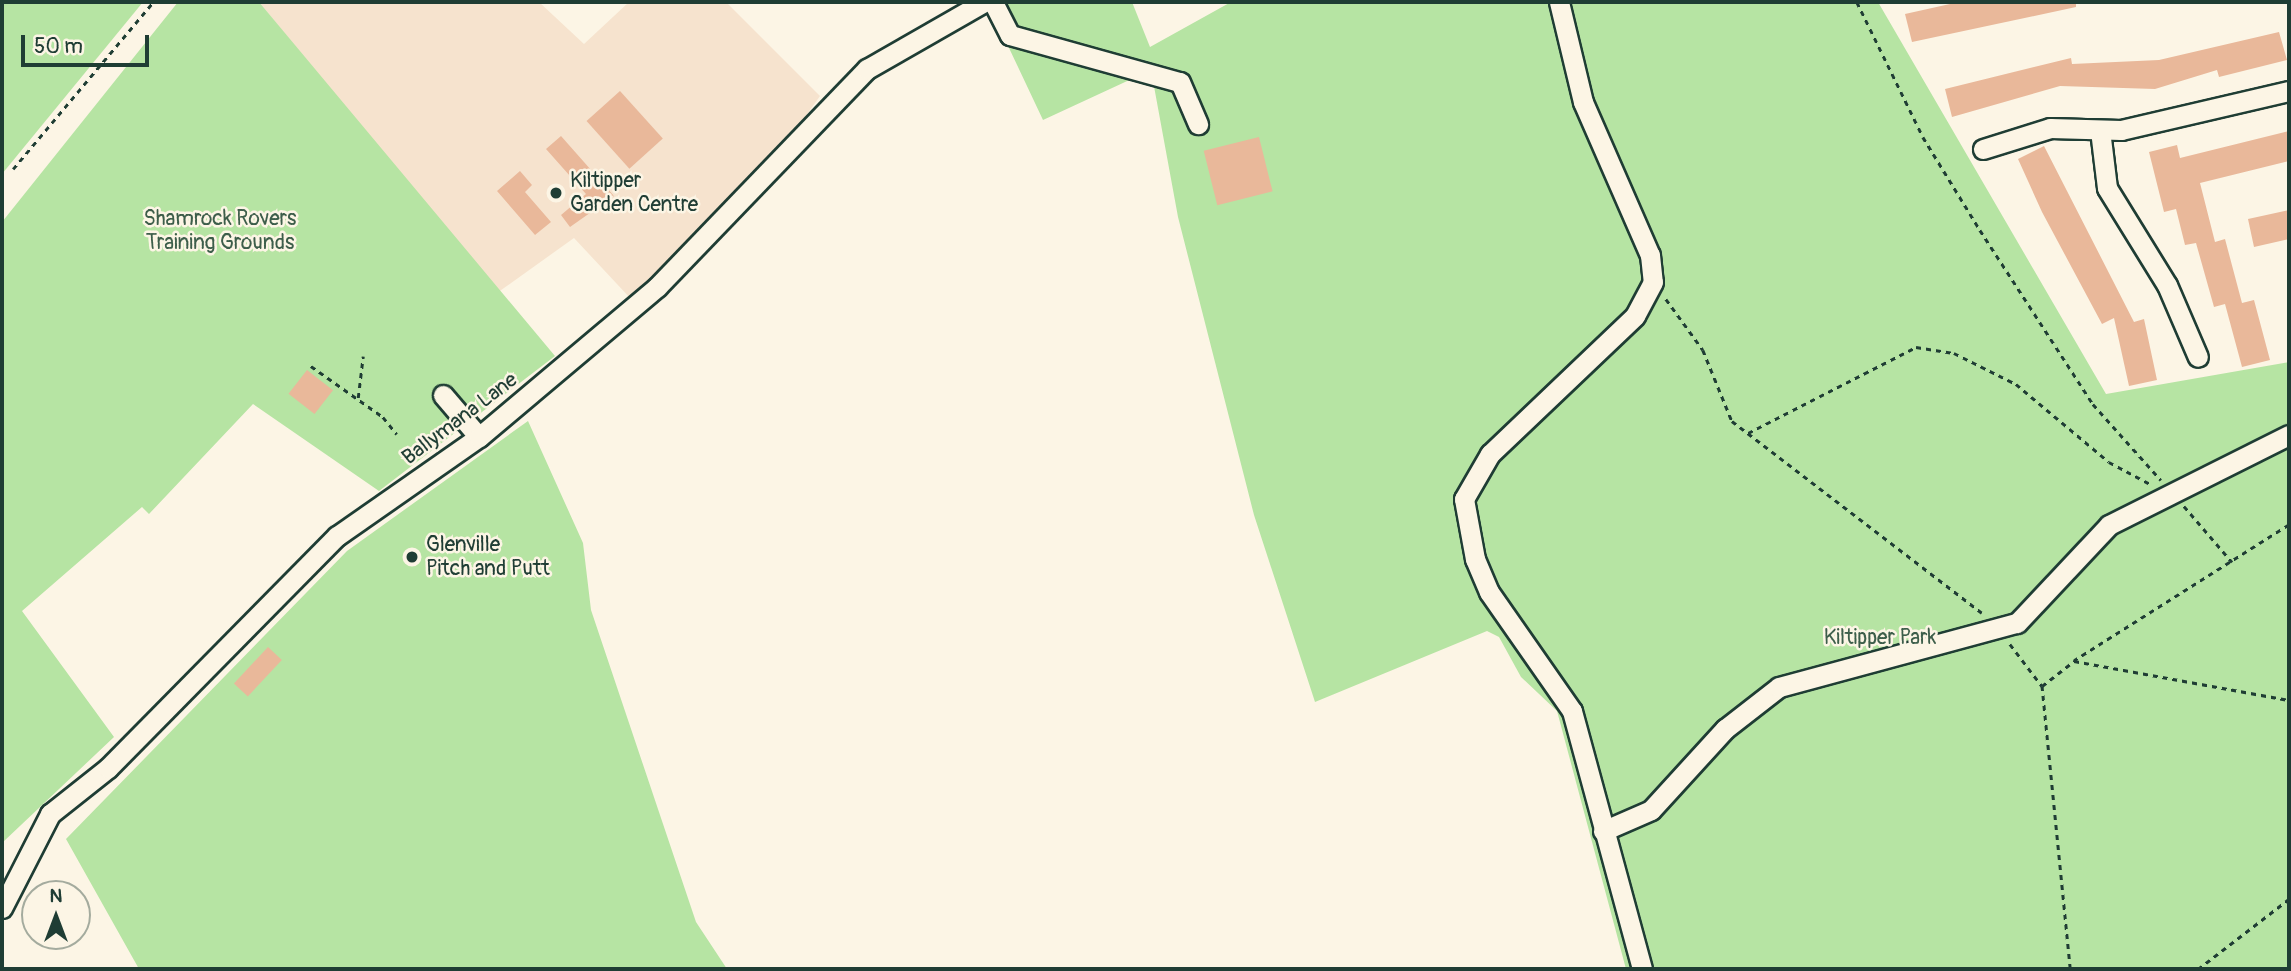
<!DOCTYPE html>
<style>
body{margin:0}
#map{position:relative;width:2291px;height:971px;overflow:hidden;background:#fcf5e5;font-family:Pangolin,sans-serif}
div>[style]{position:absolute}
.built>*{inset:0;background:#f6e3ce}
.green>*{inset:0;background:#b6e4a3}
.building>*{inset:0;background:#e9b89a;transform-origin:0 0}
.path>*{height:2.5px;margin-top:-1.25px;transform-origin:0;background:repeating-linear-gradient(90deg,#1f3d34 0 5px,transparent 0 10px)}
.roads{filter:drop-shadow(2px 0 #1f3d34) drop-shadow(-2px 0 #1f3d34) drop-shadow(0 2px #1f3d34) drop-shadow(0 -2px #1f3d34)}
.minor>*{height:19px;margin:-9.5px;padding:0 9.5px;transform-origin:9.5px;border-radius:9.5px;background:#fcf5e5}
.dots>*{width:19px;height:19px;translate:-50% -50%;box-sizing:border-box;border:4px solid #fcf5e5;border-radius:50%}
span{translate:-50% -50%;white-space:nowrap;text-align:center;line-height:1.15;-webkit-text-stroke:5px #fcf5e5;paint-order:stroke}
.poi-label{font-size:21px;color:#1f3d34}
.left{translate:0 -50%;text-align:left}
.park-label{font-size:21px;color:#3d5e4a}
.street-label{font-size:21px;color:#1f3d34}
.frame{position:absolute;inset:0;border:4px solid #1f3d34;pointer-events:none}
.north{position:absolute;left:21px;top:880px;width:70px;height:70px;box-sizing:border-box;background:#fcf5e5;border:2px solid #a4ab9e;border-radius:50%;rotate:0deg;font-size:19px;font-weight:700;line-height:28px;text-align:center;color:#1f3d34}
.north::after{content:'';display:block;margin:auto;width:24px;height:32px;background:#1f3d34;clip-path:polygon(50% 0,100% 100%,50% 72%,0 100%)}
.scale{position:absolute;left:21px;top:35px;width:128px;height:32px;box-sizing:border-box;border:4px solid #1f3d34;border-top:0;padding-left:9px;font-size:21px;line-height:24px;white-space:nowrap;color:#1f3d34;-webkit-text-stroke:5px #fcf5e5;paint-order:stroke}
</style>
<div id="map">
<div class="built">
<i style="clip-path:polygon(259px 2px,539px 2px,584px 44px,629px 2px,726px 2px,820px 96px,777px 156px,631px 299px,574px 238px,497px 293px)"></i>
</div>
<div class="green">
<i style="clip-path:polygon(2px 2px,143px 2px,2px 174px)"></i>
<i style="clip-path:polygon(178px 2px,259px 2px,555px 356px,379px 491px,253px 404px,149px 514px,142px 507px,22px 611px,114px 737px,2px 843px,2px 222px)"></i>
<i style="clip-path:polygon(1010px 2px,1132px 2px,1150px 47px,1231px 2px,1878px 2px,2106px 394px,2289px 362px,2289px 969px,1626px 969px,1557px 711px,1521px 677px,1499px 637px,1487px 631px,1315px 702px,1254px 515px,1178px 217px,1151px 70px,1043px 120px,992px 12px)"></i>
<i style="clip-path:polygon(528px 421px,583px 543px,591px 610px,696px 922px,727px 969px,139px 969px,66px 839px,347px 551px)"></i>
</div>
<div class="building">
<i style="clip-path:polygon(1959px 2px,2076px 2px,2076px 7px,1912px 42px,1905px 14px)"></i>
<i style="clip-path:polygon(2279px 32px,2287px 60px,2219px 77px,2217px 70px,2155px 89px,2060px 86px,1952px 117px,1945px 89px,2071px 58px,2072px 64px,2159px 60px)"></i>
<i style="left:620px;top:91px;width:64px;height:45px;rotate:48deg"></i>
<i style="clip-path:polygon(2289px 131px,2289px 161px,2200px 183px,2215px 242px,2225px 239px,2242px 303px,2254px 300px,2270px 360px,2242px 367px,2225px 304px,2214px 307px,2196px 243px,2185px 245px,2176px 209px,2164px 212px,2149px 152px,2177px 145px,2180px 158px)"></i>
<i style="clip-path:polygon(561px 136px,614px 196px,570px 227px,561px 215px,586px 194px,546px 149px)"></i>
<i style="left:1259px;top:137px;width:56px;height:57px;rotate:76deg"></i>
<i style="clip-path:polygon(2044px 146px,2134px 322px,2144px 319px,2157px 380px,2129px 386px,2114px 318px,2102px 324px,2042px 212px,2018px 159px)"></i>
<i style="clip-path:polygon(520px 171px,532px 185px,525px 192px,551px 222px,535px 235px,497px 191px)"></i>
<i style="clip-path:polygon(2289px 210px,2289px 239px,2254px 247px,2248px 219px)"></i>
<i style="left:307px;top:370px;width:33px;height:30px;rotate:38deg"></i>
<i style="left:268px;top:647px;width:19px;height:50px;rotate:43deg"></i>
</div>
<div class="path">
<i style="left:1857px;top:2px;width:150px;rotate:63.9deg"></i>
<i style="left:1923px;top:137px;width:109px;rotate:58.5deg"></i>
<i style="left:1980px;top:230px;width:207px;rotate:57deg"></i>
<i style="left:2093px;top:404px;width:102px;rotate:48.2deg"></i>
<i style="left:13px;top:169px;width:218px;rotate:-50deg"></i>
<i style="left:1666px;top:299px;width:63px;rotate:54deg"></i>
<i style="left:1703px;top:350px;width:77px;rotate:67.8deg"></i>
<i style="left:1732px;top:421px;width:315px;rotate:37.5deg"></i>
<i style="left:311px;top:366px;width:88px;rotate:35.3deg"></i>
<i style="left:383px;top:417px;width:22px;rotate:51deg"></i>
<i style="left:358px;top:398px;width:42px;rotate:-83.2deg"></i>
<i style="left:1748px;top:433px;width:189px;rotate:-27.1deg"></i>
<i style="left:1916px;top:347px;width:38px;rotate:9deg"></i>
<i style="left:1954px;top:353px;width:69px;rotate:26.6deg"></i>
<i style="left:2016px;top:384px;width:121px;rotate:40deg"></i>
<i style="left:2109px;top:462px;width:47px;rotate:28.2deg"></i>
<i style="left:2184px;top:506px;width:74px;rotate:49.4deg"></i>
<i style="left:2289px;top:525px;width:254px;rotate:147.7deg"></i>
<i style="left:2074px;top:661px;width:219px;rotate:10.3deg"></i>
<i style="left:2010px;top:644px;width:53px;rotate:52.7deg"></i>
<i style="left:2070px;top:969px;width:284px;rotate:-95.7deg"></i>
<i style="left:2042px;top:686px;width:41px;rotate:-38deg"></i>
<i style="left:2198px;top:969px;width:115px;rotate:-37.6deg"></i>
</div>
<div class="roads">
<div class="minor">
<i style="left:993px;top:2px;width:37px;rotate:63deg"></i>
<i style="left:1010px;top:35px;width:176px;rotate:15.5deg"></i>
<i style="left:1180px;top:82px;width:46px;rotate:66.8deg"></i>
<i style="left:1559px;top:2px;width:103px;rotate:76.5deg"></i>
<i style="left:1583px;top:102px;width:167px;rotate:66.4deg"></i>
<i style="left:1650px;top:255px;width:27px;rotate:84deg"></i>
<i style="left:1653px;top:282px;width:38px;rotate:118deg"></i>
<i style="left:1635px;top:316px;width:200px;rotate:136.4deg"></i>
<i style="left:1490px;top:454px;width:52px;rotate:120deg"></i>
<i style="left:1464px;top:499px;width:61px;rotate:79.6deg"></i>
<i style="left:1475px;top:559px;width:36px;rotate:67deg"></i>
<i style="left:1489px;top:592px;width:145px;rotate:55.1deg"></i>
<i style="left:1572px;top:711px;width:267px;rotate:74.8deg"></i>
<i style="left:2100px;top:130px;width:58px;rotate:83.1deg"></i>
<i style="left:2107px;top:188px;width:114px;rotate:58.3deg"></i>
<i style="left:2167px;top:285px;width:78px;rotate:66.7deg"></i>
<i style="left:1983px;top:149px;width:70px;rotate:-17.4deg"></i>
<i style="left:2050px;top:128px;width:71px;rotate:1.6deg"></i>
<i style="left:2121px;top:130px;width:172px;rotate:-13.1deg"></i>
<i style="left:443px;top:395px;width:55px;rotate:49.4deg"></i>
<i style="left:1603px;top:831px;width:52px;rotate:-23.6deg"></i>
<i style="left:1651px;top:810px;width:110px;rotate:-47.6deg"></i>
<i style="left:1725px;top:729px;width:68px;rotate:-37.9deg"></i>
<i style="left:1779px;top:687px;width:246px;rotate:-15.1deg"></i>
<i style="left:2017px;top:623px;width:134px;rotate:-46.8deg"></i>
<i style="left:2109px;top:525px;width:201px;rotate:-26.6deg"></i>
<i style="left:2px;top:908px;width:106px;rotate:-62.9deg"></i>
<i style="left:50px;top:814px;width:74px;rotate:-38.4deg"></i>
<i style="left:108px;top:768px;width:326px;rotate:-45.4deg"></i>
<i style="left:337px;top:536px;width:173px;rotate:-34.9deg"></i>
<i style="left:479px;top:437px;width:233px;rotate:-40.1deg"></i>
<i style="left:657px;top:287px;width:303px;rotate:-46.1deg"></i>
<i style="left:867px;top:69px;width:135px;rotate:-29.8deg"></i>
</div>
</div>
<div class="dots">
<i style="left:556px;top:193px;background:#1f3d34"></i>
<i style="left:412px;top:557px;background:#1f3d34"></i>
</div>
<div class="poi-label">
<span class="left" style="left:570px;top:193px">Kiltipper<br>Garden Centre</span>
<span class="left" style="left:426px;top:557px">Glenville<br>Pitch and Putt</span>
</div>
<div class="park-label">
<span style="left:220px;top:231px">Shamrock Rovers<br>Training Grounds</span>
<span style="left:1880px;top:638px">Kiltipper Park</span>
</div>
<div class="street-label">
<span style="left:460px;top:419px;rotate:-37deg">Ballymana Lane</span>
</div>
<div class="frame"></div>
<div class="north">N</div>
<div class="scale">50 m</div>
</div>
